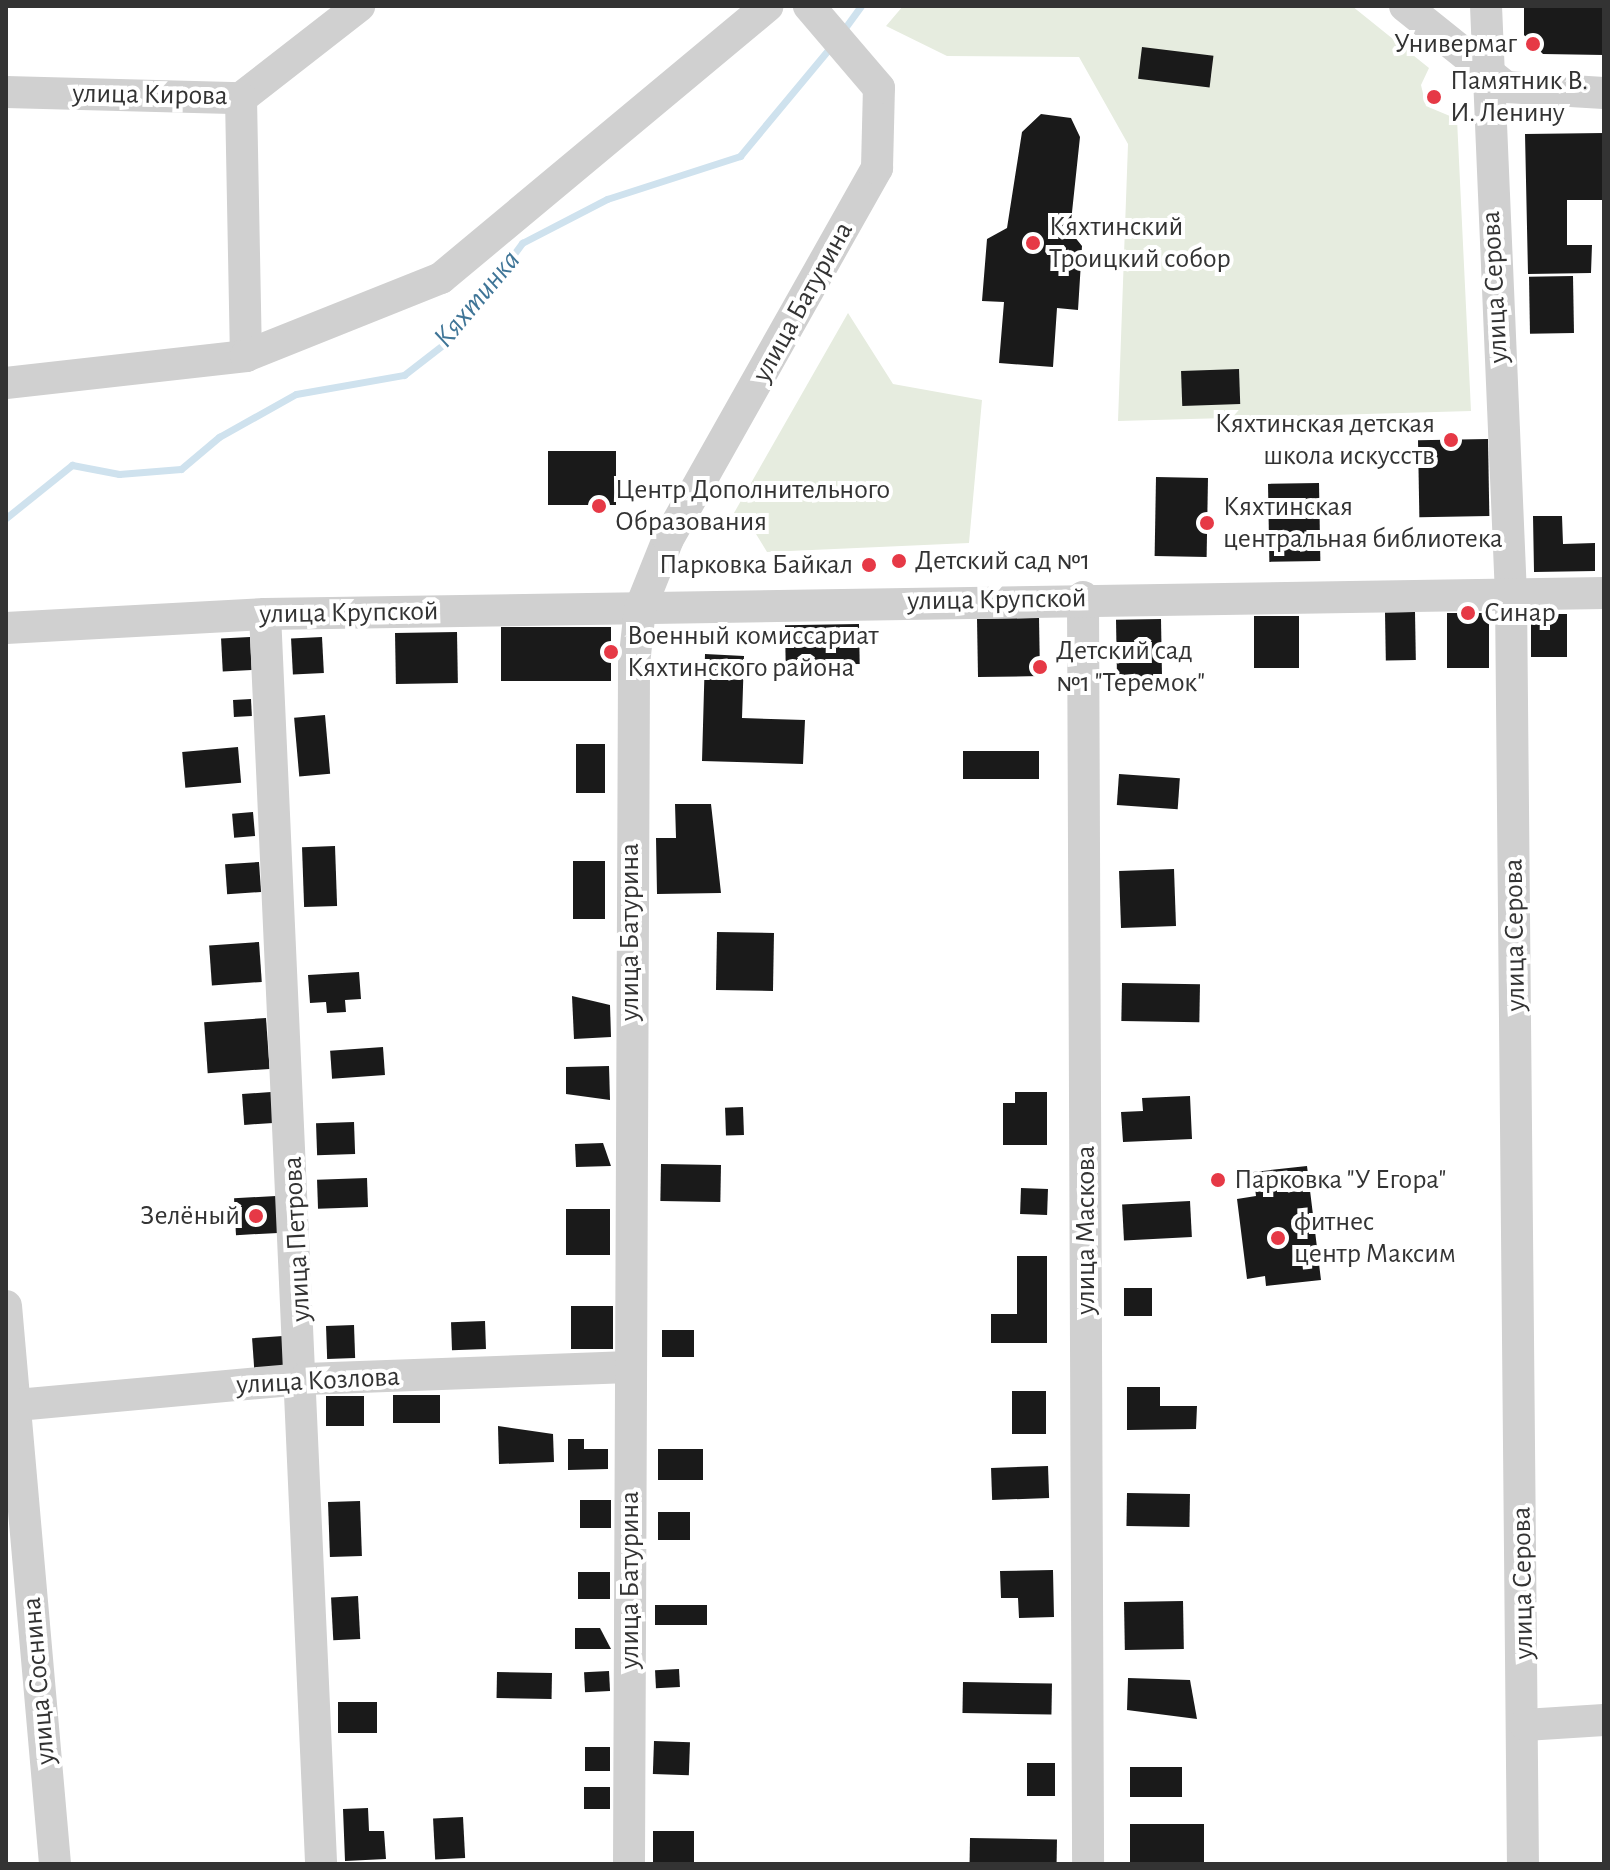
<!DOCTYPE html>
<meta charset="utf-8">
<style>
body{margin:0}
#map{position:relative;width:1610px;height:1870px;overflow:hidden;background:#fff;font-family:"Alegreya Sans",sans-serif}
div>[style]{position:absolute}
.green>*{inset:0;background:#e6ecdf}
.stream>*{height:7px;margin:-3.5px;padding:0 3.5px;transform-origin:3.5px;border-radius:3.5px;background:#cfe2ee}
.building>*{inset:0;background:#1a1a1a;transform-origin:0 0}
.minor>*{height:32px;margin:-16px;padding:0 16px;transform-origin:16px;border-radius:16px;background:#d0d0d0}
.dots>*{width:22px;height:22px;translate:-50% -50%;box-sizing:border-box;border:4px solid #fff;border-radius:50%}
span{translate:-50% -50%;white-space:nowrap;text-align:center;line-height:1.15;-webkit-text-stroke:8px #fff;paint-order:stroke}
.poi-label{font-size:28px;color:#333}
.right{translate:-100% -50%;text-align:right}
.left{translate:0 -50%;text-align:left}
.street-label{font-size:28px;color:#333}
.water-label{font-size:30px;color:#3f7597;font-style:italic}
.frame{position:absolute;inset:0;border:8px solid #333;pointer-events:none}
</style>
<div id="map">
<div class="green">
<i style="clip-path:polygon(903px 6px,1352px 6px,1429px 68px,1421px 85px,1426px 106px,1457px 119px,1471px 411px,1118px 421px,1128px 144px,1079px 57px,947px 56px,886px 26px)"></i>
<i style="clip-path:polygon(848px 313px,893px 384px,982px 400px,969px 543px,767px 552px,756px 534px,726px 527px)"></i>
</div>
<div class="stream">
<i style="left:842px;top:32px;width:32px;rotate:-54deg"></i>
<i style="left:6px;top:518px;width:85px;rotate:-38.8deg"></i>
<i style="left:72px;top:465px;width:48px;rotate:10.8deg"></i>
<i style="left:119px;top:474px;width:62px;rotate:-4.6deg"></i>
<i style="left:181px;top:469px;width:50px;rotate:-40.1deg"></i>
<i style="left:219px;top:437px;width:88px;rotate:-29.2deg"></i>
<i style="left:296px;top:394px;width:110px;rotate:-10deg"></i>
<i style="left:404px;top:375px;width:62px;rotate:-37.8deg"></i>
<i style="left:453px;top:337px;width:117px;rotate:-53.7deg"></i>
<i style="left:522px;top:243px;width:96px;rotate:-27.4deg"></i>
<i style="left:607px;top:199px;width:140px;rotate:-17.9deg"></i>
<i style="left:740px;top:156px;width:144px;rotate:-50.3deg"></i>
</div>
<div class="building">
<i style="clip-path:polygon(1524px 6px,1604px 6px,1604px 55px,1543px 54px,1524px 35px)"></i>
<i style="left:1142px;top:47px;width:72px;height:32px;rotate:7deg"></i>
<i style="clip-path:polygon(1041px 114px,1071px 118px,1080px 137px,1070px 231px,1082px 246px,1078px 310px,1057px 308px,1053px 367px,999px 363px,1004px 302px,982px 301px,987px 239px,1007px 228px,1022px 132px)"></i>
<i style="clip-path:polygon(1604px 133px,1604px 200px,1567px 200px,1567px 245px,1592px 245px,1591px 273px,1528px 274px,1525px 134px)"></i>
<i style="left:1573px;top:276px;width:57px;height:44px;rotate:89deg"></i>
<i style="left:1239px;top:369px;width:35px;height:58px;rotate:88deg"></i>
<i style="left:1488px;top:439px;width:77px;height:70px;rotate:89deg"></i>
<i style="left:548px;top:451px;width:68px;height:54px"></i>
<i style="left:1156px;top:477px;width:52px;height:79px;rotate:1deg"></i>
<i style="left:1319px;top:483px;width:78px;height:51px;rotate:89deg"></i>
<i style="clip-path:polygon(1533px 516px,1562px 516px,1563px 544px,1595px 543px,1595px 571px,1534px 572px)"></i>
<i style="left:1415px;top:612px;width:48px;height:30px;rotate:89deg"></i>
<i style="left:1447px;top:613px;width:42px;height:55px"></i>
<i style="left:1531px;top:614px;width:36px;height:43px"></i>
<i style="left:1299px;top:616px;width:52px;height:45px;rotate:90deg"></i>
<i style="left:1039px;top:618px;width:58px;height:62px;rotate:89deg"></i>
<i style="left:1161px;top:619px;width:58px;height:45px;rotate:89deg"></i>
<i style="left:859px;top:624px;width:40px;height:74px;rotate:89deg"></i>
<i style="left:501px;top:627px;width:110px;height:54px"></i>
<i style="left:457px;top:632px;width:51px;height:62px;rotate:89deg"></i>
<i style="left:250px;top:637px;width:33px;height:29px;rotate:87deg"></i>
<i style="left:322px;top:637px;width:36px;height:31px;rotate:87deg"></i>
<i style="clip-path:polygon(705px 654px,744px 656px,742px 718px,805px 720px,803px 764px,702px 761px)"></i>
<i style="left:251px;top:699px;width:17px;height:18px;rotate:87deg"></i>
<i style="left:325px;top:715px;width:59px;height:31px;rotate:85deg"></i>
<i style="left:576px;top:744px;width:29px;height:49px"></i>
<i style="left:238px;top:747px;width:36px;height:56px;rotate:85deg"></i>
<i style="left:963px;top:751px;width:76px;height:28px"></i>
<i style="left:1119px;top:774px;width:61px;height:31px;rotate:4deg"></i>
<i style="clip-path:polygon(675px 804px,711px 804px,721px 893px,657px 894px,656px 838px,676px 838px)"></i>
<i style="left:253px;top:812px;width:24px;height:21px;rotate:85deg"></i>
<i style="left:335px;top:846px;width:60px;height:33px;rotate:88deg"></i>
<i style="left:573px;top:861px;width:32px;height:58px"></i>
<i style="left:259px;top:862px;width:30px;height:34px;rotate:86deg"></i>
<i style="left:1174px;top:869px;width:57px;height:55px;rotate:88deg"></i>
<i style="left:717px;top:932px;width:57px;height:58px;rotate:1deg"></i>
<i style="left:259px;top:942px;width:40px;height:50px;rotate:86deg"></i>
<i style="clip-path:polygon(359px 972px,361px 999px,345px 1000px,346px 1012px,327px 1013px,326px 1002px,310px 1003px,308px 975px)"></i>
<i style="left:1122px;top:983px;width:78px;height:38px;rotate:1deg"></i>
<i style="clip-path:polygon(572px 996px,610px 1005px,611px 1037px,574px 1039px)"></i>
<i style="left:266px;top:1018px;width:51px;height:62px;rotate:86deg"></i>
<i style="left:383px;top:1047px;width:28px;height:53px;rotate:86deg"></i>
<i style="clip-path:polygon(609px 1066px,610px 1100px,566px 1094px,566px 1067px)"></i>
<i style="left:271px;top:1092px;width:31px;height:29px;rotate:86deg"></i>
<i style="clip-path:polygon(1015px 1092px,1047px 1092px,1047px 1145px,1003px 1145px,1003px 1103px,1015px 1103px)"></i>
<i style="clip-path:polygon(1190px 1096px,1192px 1139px,1123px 1142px,1121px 1112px,1143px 1111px,1142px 1098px)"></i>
<i style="left:743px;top:1107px;width:28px;height:18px;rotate:88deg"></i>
<i style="left:354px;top:1122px;width:32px;height:38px;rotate:88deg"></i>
<i style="clip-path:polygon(603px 1143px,611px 1166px,576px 1167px,575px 1144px)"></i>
<i style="left:661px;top:1164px;width:60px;height:37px;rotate:1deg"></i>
<i style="clip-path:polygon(1307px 1166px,1321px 1280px,1266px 1286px,1265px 1276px,1247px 1279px,1237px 1199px,1256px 1196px,1253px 1172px)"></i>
<i style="left:367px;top:1178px;width:29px;height:50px;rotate:88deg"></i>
<i style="left:1021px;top:1188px;width:27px;height:26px;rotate:2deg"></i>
<i style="left:276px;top:1196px;width:37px;height:42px;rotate:87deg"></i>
<i style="left:1190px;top:1201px;width:36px;height:68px;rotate:87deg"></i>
<i style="left:610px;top:1209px;width:46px;height:44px;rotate:90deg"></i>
<i style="clip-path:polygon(1017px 1256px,1047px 1256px,1047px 1343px,991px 1343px,991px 1314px,1017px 1314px)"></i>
<i style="left:1124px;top:1288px;width:28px;height:28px"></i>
<i style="left:571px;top:1306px;width:42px;height:43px"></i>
<i style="left:485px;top:1321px;width:28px;height:34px;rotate:88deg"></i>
<i style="left:354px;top:1325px;width:33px;height:28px;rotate:88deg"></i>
<i style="left:662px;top:1330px;width:32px;height:27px"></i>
<i style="left:283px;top:1336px;width:30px;height:31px;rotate:86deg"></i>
<i style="clip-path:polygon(1127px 1387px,1160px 1387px,1160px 1406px,1197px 1406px,1196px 1429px,1127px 1430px)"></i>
<i style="left:1046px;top:1391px;width:43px;height:34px;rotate:90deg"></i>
<i style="left:440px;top:1395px;width:28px;height:47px;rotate:90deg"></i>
<i style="left:326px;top:1396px;width:38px;height:30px"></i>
<i style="clip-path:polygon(498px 1426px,553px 1434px,554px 1462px,499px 1464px)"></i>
<i style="clip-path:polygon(568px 1439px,584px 1439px,584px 1449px,608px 1449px,608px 1469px,568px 1470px)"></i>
<i style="left:658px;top:1449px;width:45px;height:31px"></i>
<i style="left:1048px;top:1466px;width:32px;height:57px;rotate:88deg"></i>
<i style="left:1127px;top:1493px;width:63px;height:33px;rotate:1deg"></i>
<i style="left:580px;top:1500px;width:31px;height:28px"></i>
<i style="left:360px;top:1501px;width:55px;height:32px;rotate:88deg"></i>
<i style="left:658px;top:1512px;width:32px;height:28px"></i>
<i style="clip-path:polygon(1053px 1570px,1054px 1617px,1019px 1618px,1018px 1598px,1001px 1598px,1000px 1571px)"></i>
<i style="left:578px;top:1572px;width:32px;height:27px"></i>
<i style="left:358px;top:1596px;width:43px;height:27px;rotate:87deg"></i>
<i style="left:1183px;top:1601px;width:48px;height:59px;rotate:89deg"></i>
<i style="left:655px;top:1605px;width:52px;height:20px"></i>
<i style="clip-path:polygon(575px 1628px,600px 1628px,611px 1649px,575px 1649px)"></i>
<i style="left:679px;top:1669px;width:18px;height:24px;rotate:87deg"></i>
<i style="left:609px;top:1671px;width:20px;height:25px;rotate:87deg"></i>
<i style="left:497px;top:1672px;width:55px;height:26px;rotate:1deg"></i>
<i style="clip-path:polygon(1128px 1678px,1190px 1680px,1197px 1719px,1127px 1710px)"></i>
<i style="left:963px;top:1682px;width:89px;height:31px;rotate:1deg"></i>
<i style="left:377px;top:1702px;width:31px;height:39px;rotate:90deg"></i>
<i style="left:654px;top:1741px;width:36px;height:33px;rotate:2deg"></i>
<i style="left:585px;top:1747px;width:25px;height:24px"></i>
<i style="left:1027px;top:1763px;width:28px;height:33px"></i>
<i style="left:1130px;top:1767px;width:52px;height:30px"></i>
<i style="left:610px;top:1787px;width:22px;height:26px;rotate:90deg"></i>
<i style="clip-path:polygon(368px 1808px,369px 1831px,384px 1831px,386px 1859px,345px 1861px,343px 1809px)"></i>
<i style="left:463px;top:1817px;width:41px;height:30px;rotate:87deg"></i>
<i style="left:1130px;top:1824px;width:74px;height:40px"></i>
<i style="left:653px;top:1831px;width:41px;height:31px"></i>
<i style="left:970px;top:1838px;width:87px;height:26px;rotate:1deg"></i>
</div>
<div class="minor">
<i style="left:1405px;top:6px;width:129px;rotate:38.7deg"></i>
<i style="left:1506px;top:87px;width:98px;rotate:3.5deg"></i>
<i style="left:1486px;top:6px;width:591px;rotate:87.57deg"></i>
<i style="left:1511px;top:596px;width:1268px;rotate:89.46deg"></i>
<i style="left:6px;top:92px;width:235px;rotate:1.5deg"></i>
<i style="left:241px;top:98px;width:150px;rotate:-37.9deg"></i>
<i style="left:241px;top:98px;width:258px;rotate:88.9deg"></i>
<i style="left:6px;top:383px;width:242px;rotate:-6.4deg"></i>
<i style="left:246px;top:356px;width:210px;rotate:-21.8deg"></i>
<i style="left:441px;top:278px;width:425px;rotate:-39.8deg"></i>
<i style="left:1083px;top:597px;width:1267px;rotate:89.77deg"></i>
<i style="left:265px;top:614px;width:1251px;rotate:87.43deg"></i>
<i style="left:6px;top:628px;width:259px;rotate:-3.1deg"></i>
<i style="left:265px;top:614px;width:1339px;rotate:-0.9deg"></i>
<i style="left:6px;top:1306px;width:560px;rotate:84.98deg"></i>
<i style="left:6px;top:1406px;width:300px;rotate:-5.2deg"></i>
<i style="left:305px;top:1379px;width:325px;rotate:-2.1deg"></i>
<i style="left:1525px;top:1725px;width:79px;rotate:-3.6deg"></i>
<i style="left:629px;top:1864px;width:1200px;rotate:-89.76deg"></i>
<i style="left:634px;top:664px;width:55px;rotate:-83.8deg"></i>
<i style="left:640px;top:609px;width:75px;rotate:-68.2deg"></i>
<i style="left:668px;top:539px;width:426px;rotate:-60.6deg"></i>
<i style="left:877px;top:168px;width:80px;rotate:-88.6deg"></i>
<i style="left:879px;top:88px;width:108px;rotate:-130.5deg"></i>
</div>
<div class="dots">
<i style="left:1533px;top:44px;background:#e63946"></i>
<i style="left:1434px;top:97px;background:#e63946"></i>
<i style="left:1033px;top:243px;background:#e63946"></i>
<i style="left:1451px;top:440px;background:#e63946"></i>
<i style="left:599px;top:506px;background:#e63946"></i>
<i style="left:1207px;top:523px;background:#e63946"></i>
<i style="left:899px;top:561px;background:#e63946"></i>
<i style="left:869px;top:565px;background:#e63946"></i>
<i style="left:1468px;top:613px;background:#e63946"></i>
<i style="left:611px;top:652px;background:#e63946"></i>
<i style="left:1040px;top:667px;background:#e63946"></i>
<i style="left:1218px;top:1180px;background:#e63946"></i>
<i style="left:256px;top:1216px;background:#e63946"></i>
<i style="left:1278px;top:1238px;background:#e63946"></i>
</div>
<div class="poi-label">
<span class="right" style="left:1517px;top:44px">Универмаг</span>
<span class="left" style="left:1450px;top:97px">Памятник В.<br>И. Ленину</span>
<span class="left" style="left:1049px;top:243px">Кяхтинский<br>Троицкий собор</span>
<span class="right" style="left:1435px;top:440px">Кяхтинская детская<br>школа искусств</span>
<span class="left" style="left:615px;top:506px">Центр Дополнительного<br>Образования</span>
<span class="left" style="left:1223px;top:523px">Кяхтинская<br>центральная библиотека</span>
<span class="left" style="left:915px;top:561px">Детский сад №1</span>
<span class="right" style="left:853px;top:565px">Парковка Байкал</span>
<span class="left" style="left:1484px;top:613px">Синар</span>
<span class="left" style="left:627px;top:652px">Военный комиссариат<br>Кяхтинского района</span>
<span class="left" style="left:1056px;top:667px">Детский сад<br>№1 "Теремок"</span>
<span class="left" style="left:1234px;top:1180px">Парковка "У Егора"</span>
<span class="right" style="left:240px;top:1216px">Зелёный</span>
<span class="left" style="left:1294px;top:1238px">фитнес<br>центр Максим</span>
</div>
<div class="street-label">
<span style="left:150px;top:95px;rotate:1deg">улица Кирова</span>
<span style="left:1495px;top:287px;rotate:-93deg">улица Серова</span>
<span style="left:803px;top:302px;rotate:-61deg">улица Батурина</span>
<span style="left:997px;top:600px;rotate:-1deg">улица Крупской</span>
<span style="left:349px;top:613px;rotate:-1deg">улица Крупской</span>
<span style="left:630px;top:932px;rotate:-90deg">улица Батурина</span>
<span style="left:1515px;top:935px;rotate:-91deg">улица Серова</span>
<span style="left:1086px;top:1230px;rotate:-90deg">улица Маскова</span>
<span style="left:297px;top:1239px;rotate:-93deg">улица Петрова</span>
<span style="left:318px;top:1381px;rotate:-3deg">улица Козлова</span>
<span style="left:630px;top:1580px;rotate:-90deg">улица Батурина</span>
<span style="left:1523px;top:1583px;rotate:-91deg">улица Серова</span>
<span style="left:39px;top:1681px;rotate:-95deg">улица Соснина</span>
</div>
<div class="water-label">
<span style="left:477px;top:299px;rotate:-50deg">Кяхтинка</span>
</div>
<div class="frame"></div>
</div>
